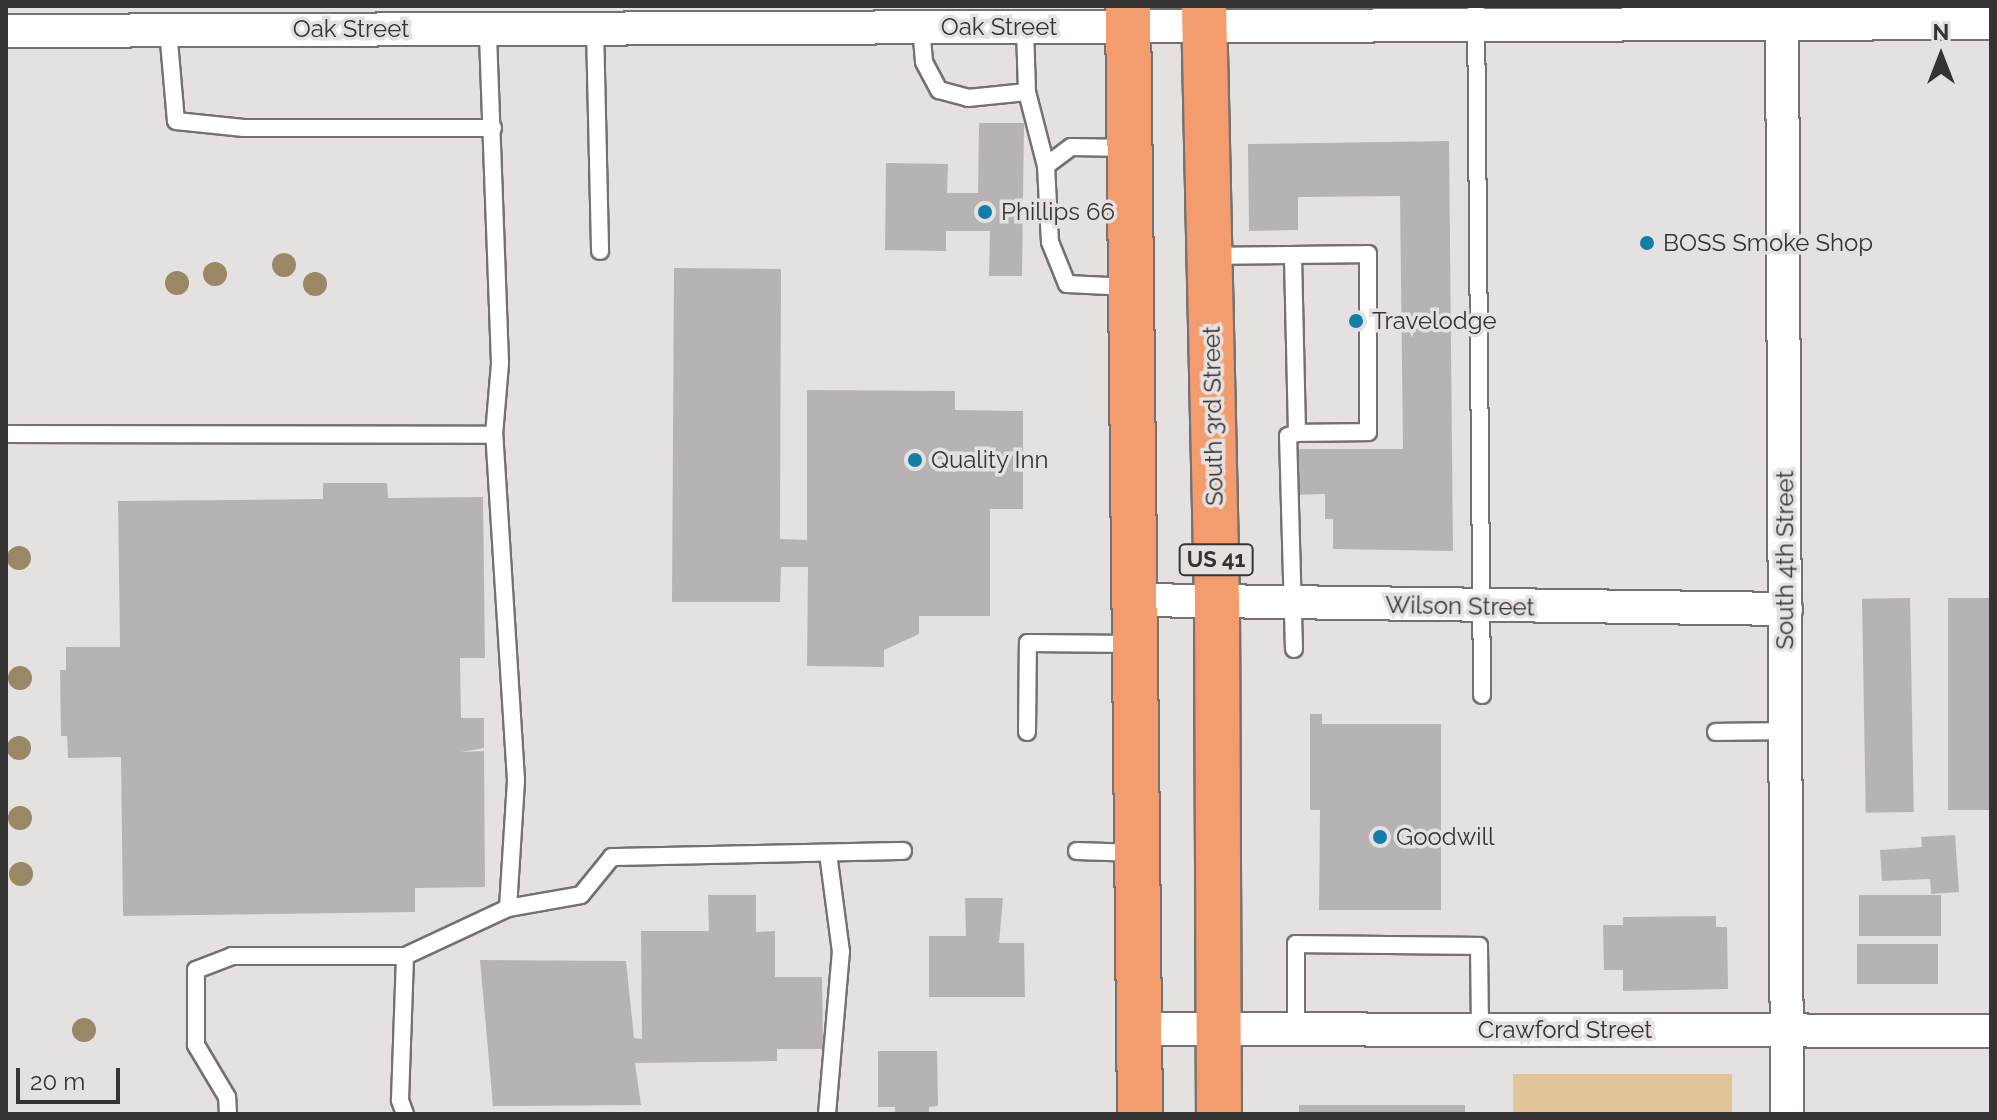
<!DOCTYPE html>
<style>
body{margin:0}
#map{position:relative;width:1997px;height:1120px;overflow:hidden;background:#e6e1e1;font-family:Raleway,sans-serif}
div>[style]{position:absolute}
.green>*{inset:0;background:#e0c599;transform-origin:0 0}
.building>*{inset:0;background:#b7b2b4;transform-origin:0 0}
.roads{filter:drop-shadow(2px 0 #757171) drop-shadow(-2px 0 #757171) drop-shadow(0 2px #757171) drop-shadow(0 -2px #757171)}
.lane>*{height:16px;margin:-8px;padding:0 8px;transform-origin:8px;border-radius:8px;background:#fff}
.street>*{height:32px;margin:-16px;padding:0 16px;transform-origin:16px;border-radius:16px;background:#fff}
.highway>*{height:44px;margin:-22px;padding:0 22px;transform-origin:22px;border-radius:22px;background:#f39d6e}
.trees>*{width:24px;height:24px;margin:-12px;border-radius:50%;background:#9a8765}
.dots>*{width:22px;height:22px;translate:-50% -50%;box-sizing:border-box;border:4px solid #e6e1e1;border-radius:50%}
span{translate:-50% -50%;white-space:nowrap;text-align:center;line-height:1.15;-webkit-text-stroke:7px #e6e1e1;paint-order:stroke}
.shield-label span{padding:2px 6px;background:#e6e1e1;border:2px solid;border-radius:6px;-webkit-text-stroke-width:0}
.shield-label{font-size:22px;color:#353333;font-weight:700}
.street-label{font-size:24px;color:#353333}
.poi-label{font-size:24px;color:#353333}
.left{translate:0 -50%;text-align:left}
.frame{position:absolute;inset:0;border:8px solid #353333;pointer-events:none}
.north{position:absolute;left:1901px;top:16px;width:80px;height:80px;-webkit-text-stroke:6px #e6e1e1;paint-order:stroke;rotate:0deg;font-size:22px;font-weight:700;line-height:32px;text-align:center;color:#353333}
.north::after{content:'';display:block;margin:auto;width:28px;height:36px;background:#353333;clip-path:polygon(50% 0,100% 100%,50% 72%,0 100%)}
.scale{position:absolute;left:16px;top:1068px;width:104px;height:36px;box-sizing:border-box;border:4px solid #353333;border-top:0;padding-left:10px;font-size:24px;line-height:28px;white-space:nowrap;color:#353333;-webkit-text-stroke:6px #e6e1e1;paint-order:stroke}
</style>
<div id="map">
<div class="green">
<i style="left:1732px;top:1074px;width:40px;height:219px;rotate:90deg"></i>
</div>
<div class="building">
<i style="clip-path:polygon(979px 123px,1024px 123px,1022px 276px,989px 276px,990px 231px,946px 231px,946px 251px,885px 250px,886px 163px,948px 164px,947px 193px,978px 193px)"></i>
<i style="clip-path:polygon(1449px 141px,1453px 551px,1333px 549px,1333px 519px,1325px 519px,1325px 494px,1292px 495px,1291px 449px,1403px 449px,1400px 196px,1298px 197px,1298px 230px,1249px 231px,1248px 144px)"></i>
<i style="clip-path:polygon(674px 268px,781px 269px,780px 539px,807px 540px,807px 390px,955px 391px,955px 410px,1023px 411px,1023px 509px,990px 509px,990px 616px,919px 616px,919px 634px,884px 650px,884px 667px,807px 666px,808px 567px,781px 567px,780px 602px,672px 602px)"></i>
<i style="clip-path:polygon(323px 483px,387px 483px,388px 498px,483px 497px,485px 658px,460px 658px,461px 718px,484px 718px,484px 748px,461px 752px,484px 751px,485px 887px,415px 888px,415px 912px,123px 916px,121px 757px,68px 758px,67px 736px,61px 736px,60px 670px,66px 670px,66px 647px,120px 647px,118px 501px,323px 499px)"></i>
<i style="left:1910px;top:598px;width:214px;height:48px;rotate:89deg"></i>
<i style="left:1991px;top:598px;width:212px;height:43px;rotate:90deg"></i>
<i style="clip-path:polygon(1310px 714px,1322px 714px,1322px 724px,1441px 724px,1441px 910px,1319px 910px,1320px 810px,1310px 810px)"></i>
<i style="clip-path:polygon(1955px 835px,1959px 892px,1931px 894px,1930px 879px,1882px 881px,1880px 850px,1922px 847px,1921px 837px)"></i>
<i style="clip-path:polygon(708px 895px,756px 895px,756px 932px,775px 931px,775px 977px,822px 977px,823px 1049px,777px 1049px,777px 1061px,635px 1063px,641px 1105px,493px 1106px,480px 960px,626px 961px,634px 1038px,642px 1039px,641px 931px,709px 931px)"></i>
<i style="left:1941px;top:895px;width:41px;height:82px;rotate:90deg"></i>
<i style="clip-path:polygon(965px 898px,1003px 898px,999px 943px,1024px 943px,1025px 997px,929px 997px,929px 936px,966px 936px)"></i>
<i style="clip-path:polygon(1716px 916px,1716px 927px,1727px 927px,1728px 989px,1623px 991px,1623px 970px,1604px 970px,1603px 925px,1623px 925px,1623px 917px)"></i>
<i style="left:1857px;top:944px;width:81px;height:40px"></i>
<i style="clip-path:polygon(878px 1051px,937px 1051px,938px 1106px,929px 1107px,929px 1114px,895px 1114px,895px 1107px,878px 1107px)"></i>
<i style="left:1299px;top:1105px;width:166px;height:9px"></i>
</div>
<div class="roads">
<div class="lane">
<i style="left:1476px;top:6px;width:689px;rotate:89.5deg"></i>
<i style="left:921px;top:27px;width:35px;rotate:85deg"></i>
<i style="left:924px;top:62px;width:32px;rotate:62deg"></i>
<i style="left:939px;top:90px;width:30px;rotate:15deg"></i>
<i style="left:968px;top:98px;width:59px;rotate:-5.8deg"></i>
<i style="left:1027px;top:92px;width:65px;rotate:-91.8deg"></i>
<i style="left:595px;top:28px;width:223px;rotate:88.7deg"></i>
<i style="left:168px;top:30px;width:91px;rotate:85deg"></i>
<i style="left:176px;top:121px;width:68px;rotate:5.9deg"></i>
<i style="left:244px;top:128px;width:249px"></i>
<i style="left:1027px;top:92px;width:76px;rotate:75.6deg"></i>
<i style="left:1128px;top:148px;width:57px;rotate:-179deg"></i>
<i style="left:1071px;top:147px;width:31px;rotate:143deg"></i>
<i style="left:1046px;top:166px;width:76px;rotate:87deg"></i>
<i style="left:1050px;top:242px;width:45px;rotate:68deg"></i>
<i style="left:1067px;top:284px;width:63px;rotate:2.7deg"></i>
<i style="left:1211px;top:256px;width:157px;rotate:-0.7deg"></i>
<i style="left:1368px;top:254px;width:178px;rotate:90deg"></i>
<i style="left:1368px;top:432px;width:71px;rotate:179.2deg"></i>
<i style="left:1297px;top:433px;width:177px;rotate:-91.3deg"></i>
<i style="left:6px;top:434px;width:488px;rotate:0.1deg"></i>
<i style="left:494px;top:435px;width:72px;rotate:-85.2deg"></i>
<i style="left:500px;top:363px;width:334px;rotate:-92.1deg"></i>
<i style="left:1294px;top:649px;width:213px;rotate:-91.6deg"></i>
<i style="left:1288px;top:436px;width:9px;rotate:-18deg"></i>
<i style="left:1027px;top:732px;width:89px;rotate:-89.4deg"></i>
<i style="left:1028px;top:643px;width:106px;rotate:0.5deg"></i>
<i style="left:1716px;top:732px;width:70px;rotate:-0.8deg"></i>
<i style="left:1077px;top:851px;width:60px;rotate:1.9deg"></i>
<i style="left:508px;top:908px;width:74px;rotate:-10.1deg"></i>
<i style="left:581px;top:895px;width:49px;rotate:-50.8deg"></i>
<i style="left:612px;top:857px;width:291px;rotate:-1.2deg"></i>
<i style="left:1296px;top:1030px;width:86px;rotate:-90deg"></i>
<i style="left:1296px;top:944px;width:183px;rotate:0.6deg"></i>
<i style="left:1479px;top:946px;width:84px;rotate:89.3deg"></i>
<i style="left:228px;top:1114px;width:17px;rotate:-93deg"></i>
<i style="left:227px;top:1097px;width:61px;rotate:-120.8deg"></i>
<i style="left:196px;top:1045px;width:75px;rotate:-90deg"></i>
<i style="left:196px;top:970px;width:39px;rotate:-21deg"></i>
<i style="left:232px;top:956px;width:173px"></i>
<i style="left:405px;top:1114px;width:15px;rotate:-110deg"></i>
<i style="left:400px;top:1100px;width:144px;rotate:-88deg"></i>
<i style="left:405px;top:956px;width:114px;rotate:-25deg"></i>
<i style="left:508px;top:908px;width:128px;rotate:-86.4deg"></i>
<i style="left:516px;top:780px;width:346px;rotate:-93.6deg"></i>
<i style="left:827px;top:1114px;width:163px;rotate:-85.1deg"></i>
<i style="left:841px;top:952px;width:100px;rotate:-97.5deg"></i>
</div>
<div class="street">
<i style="left:1782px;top:6px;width:1108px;rotate:89.74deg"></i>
<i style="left:6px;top:31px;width:1985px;rotate:-0.23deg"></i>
<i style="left:1135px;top:600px;width:651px;rotate:0.79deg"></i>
<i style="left:1140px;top:1029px;width:851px;rotate:0.13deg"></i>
</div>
<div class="highway">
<i style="left:1128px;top:6px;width:1108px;rotate:89.38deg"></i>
<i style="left:1204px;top:6px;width:597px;rotate:88.75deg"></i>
<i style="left:1217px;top:603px;width:511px;rotate:89.78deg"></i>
</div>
</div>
<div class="trees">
<i style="left:284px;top:265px"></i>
<i style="left:215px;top:274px"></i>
<i style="left:177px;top:283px"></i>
<i style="left:315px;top:284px"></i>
<i style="left:19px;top:558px"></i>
<i style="left:20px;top:678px"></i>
<i style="left:19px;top:748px"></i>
<i style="left:20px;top:818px"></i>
<i style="left:21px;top:874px"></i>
<i style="left:84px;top:1030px"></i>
</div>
<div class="dots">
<i style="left:985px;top:212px;background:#137ea7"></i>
<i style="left:1647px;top:243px;background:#137ea7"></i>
<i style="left:1356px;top:321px;background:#137ea7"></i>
<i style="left:915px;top:460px;background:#137ea7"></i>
<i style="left:1380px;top:837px;background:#137ea7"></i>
</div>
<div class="shield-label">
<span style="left:1216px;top:560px">US 41</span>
</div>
<div class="street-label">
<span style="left:999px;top:27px">Oak Street</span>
<span style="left:351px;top:29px">Oak Street</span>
<span style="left:1213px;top:416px;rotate:-91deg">South 3rd Street</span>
<span style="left:1785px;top:560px;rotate:-90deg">South 4th Street</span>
<span style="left:1460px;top:606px;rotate:1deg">Wilson Street</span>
<span style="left:1565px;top:1030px">Crawford Street</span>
</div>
<div class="poi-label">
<span class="left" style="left:1001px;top:212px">Phillips 66</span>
<span class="left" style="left:1663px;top:243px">BOSS Smoke Shop</span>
<span class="left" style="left:1372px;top:321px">Travelodge</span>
<span class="left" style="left:931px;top:460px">Quality Inn</span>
<span class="left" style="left:1396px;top:837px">Goodwill</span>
</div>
<div class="frame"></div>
<div class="north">N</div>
<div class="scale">20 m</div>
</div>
